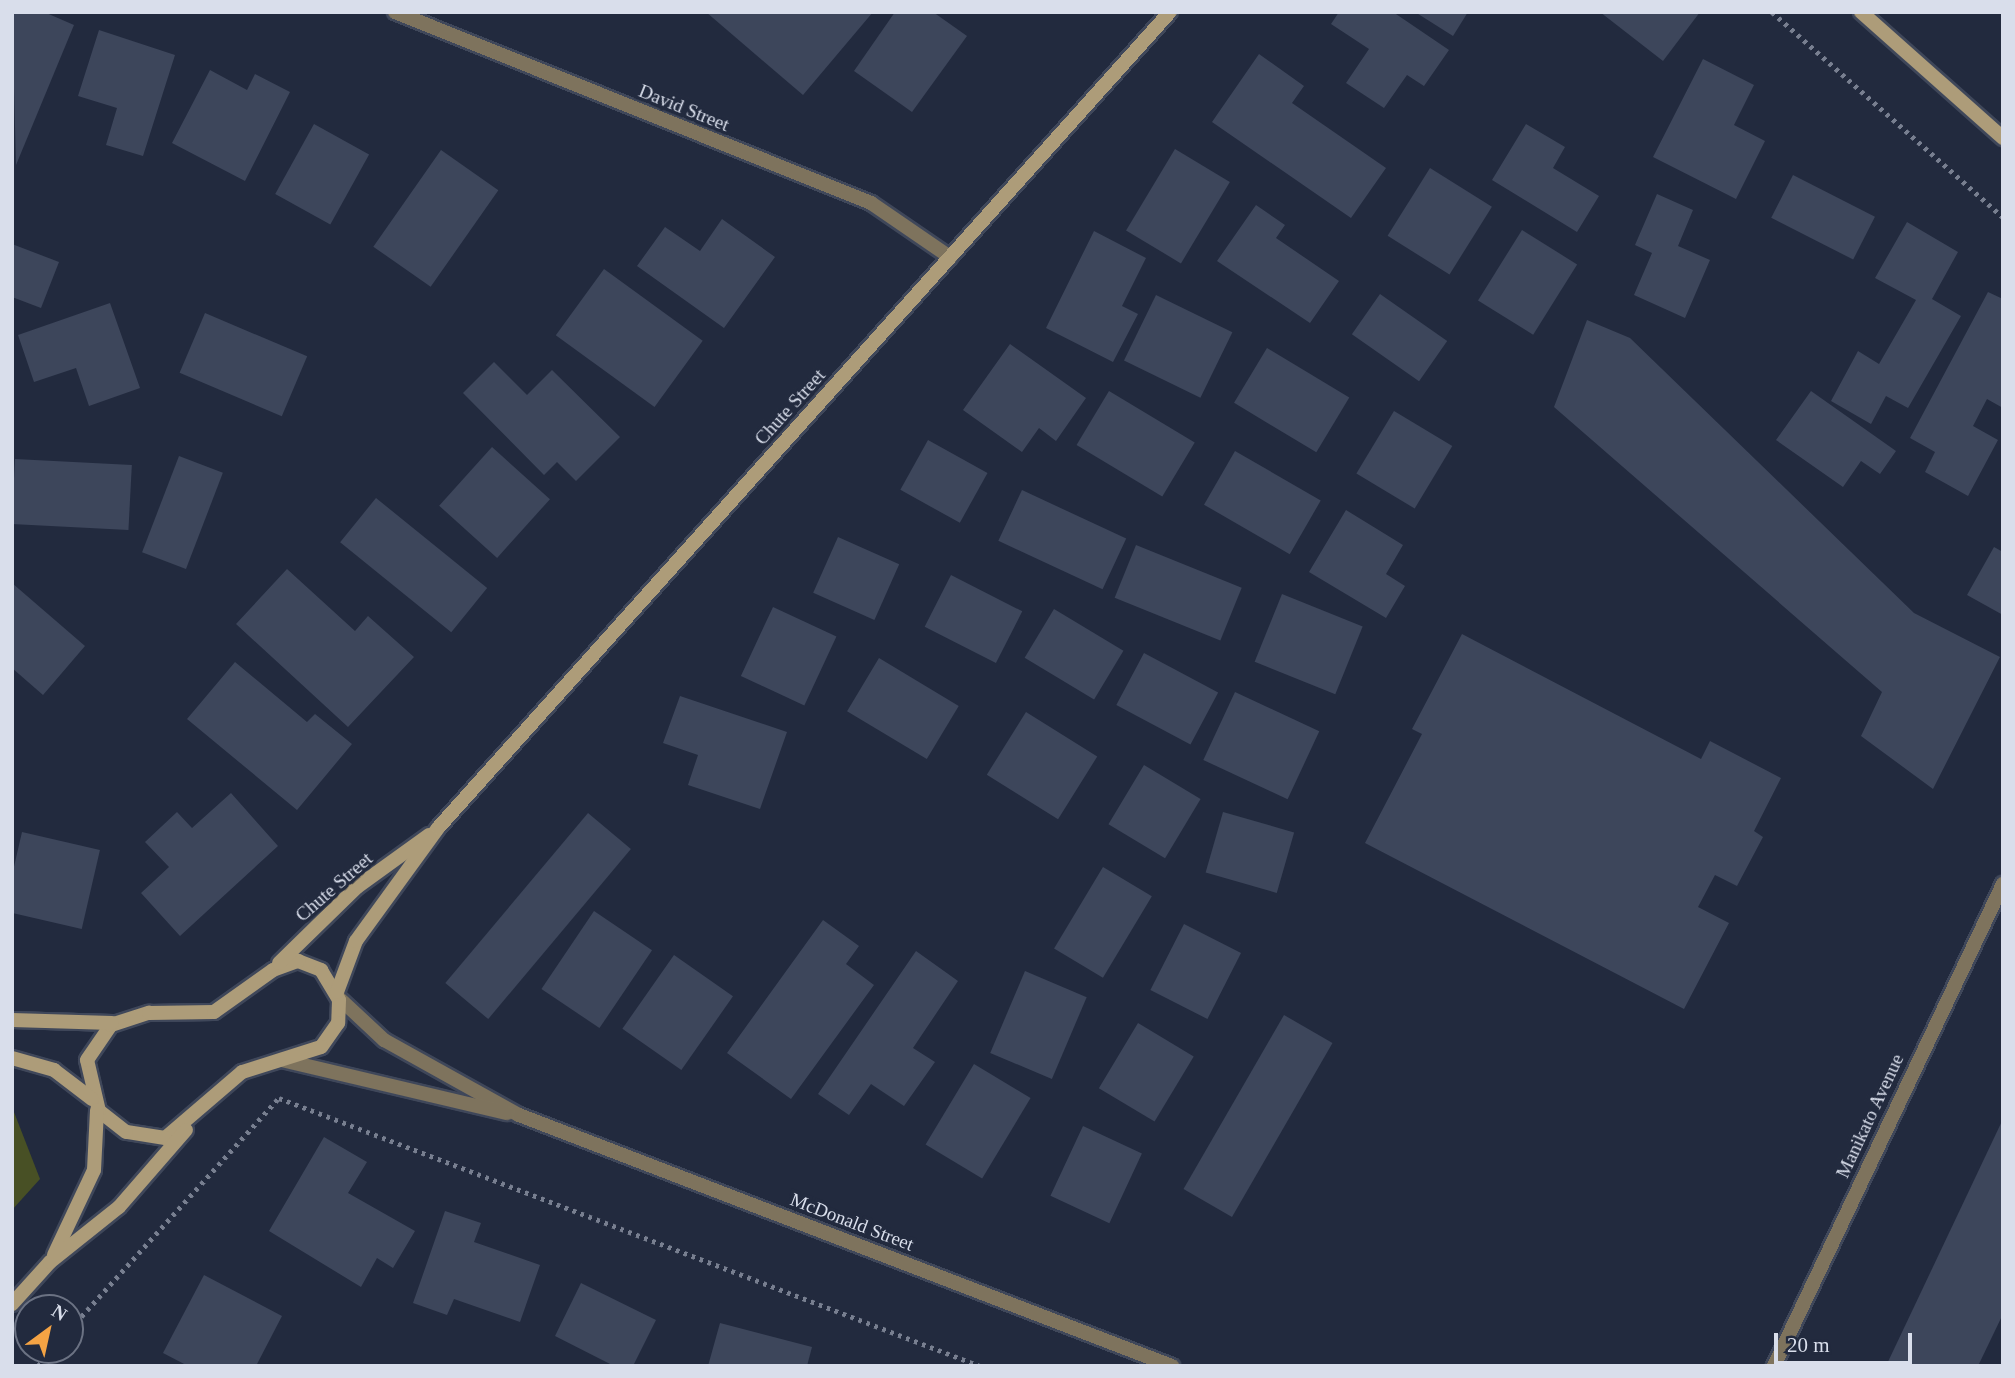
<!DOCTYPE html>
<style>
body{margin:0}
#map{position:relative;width:2015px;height:1378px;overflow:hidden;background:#222a3e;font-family:"Times New Roman",serif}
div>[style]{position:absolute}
.green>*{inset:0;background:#485025}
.building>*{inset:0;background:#3d465b;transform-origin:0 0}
.path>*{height:4.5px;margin-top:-2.25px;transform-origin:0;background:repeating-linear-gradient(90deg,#787f90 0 3.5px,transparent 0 8.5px)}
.roads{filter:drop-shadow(2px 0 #3f475a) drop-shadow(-2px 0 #3f475a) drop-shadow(0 2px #3f475a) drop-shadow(0 -2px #3f475a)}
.street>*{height:14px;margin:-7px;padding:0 7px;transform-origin:7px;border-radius:7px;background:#7e735d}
.secondary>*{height:14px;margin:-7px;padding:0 7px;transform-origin:7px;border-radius:7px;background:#ad9c79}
span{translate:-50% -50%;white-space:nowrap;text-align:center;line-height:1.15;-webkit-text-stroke:7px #222a3e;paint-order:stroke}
.street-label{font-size:19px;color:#d9deeb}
.frame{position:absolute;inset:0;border:14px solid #d9deeb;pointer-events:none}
.north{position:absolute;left:14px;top:1294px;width:70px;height:70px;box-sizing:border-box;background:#222a3e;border:2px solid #6b7283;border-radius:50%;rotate:33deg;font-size:19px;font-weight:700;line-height:28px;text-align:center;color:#d9deeb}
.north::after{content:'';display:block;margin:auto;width:24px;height:32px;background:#f4a344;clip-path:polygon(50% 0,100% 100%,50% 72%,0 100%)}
.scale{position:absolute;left:1774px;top:1333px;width:138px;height:32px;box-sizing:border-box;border:4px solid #d9deeb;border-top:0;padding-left:9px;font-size:21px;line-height:24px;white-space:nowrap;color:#d9deeb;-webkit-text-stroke:5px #222a3e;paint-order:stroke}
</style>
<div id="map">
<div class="green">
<i style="clip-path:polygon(12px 1107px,40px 1179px,12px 1210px)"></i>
</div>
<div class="building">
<i style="clip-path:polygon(12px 12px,44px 12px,74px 25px,16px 165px)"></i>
<i style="clip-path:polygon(706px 12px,873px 12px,803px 95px)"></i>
<i style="clip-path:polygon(895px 12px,933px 12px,967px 36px,912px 112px,854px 71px)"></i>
<i style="clip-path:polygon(1339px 12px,1393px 12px,1449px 50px,1424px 86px,1407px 75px,1384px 108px,1346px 83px,1369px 49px,1331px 24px)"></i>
<i style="clip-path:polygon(1415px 12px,1468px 12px,1453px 36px)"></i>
<i style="clip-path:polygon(1600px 12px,1700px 12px,1663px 61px)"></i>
<i style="clip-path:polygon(99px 30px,175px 55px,143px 156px,106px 145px,117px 108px,78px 96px)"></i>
<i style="clip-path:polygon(1259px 54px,1304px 86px,1292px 103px,1386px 168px,1351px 218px,1212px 122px)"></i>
<i style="clip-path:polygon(1703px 59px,1754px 85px,1734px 125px,1765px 141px,1736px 199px,1653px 157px)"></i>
<i style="clip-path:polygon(210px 70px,247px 90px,255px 74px,290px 92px,245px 181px,172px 143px)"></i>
<i style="left:314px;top:124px;width:63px;height:80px;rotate:29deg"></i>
<i style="clip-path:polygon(1526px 124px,1565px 147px,1553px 168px,1599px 196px,1577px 232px,1492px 180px)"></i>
<i style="left:1175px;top:149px;width:64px;height:95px;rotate:31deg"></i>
<i style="left:441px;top:150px;width:70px;height:118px;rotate:35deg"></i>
<i style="left:1430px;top:168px;width:73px;height:80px;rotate:32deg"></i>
<i style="left:1793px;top:175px;width:92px;height:48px;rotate:27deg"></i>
<i style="clip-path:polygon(1657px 194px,1693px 210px,1678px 246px,1710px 260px,1685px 318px,1634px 295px,1652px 253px,1635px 245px)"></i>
<i style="clip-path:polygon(1256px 205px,1285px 225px,1276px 238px,1339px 281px,1310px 323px,1217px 261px)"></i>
<i style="clip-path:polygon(722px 219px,775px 257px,724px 328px,637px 266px,665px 227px,700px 251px)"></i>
<i style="clip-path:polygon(1907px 222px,1958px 252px,1932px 299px,1961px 316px,1908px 408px,1886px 396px,1871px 424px,1831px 401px,1858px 351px,1879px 364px,1916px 300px,1875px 278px)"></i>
<i style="left:1522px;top:230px;width:65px;height:83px;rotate:32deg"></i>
<i style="clip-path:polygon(1094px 231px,1146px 258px,1122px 306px,1138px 314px,1113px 362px,1046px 328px)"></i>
<i style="clip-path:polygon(12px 244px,59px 262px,41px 308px,12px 297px)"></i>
<i style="left:604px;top:269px;width:122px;height:82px;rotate:36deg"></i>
<i style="clip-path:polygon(1988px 292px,2003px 299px,2003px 408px,1987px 399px,1973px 426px,1998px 440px,1968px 496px,1925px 472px,1935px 452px,1910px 438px)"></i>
<i style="left:1380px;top:294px;width:82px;height:49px;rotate:35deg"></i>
<i style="left:1156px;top:295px;width:85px;height:73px;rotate:26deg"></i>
<i style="clip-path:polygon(110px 303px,140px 388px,89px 406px,76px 368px,34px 382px,18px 335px)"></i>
<i style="left:205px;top:313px;width:111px;height:65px;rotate:23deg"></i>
<i style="clip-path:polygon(1587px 320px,1630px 338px,1914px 613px,2000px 657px,1933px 789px,1861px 736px,1882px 692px,1554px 407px)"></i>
<i style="clip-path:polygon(1010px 344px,1086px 398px,1056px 441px,1039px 428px,1022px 452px,963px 410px)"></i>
<i style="left:1267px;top:348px;width:96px;height:64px;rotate:31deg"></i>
<i style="clip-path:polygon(494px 362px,527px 395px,552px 370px,620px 437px,576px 481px,557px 462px,544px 475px,463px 393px)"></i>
<i style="left:1109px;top:391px;width:100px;height:63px;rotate:31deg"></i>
<i style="clip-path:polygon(1811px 391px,1896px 451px,1880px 474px,1861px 461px,1843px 487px,1776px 440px)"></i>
<i style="left:1394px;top:411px;width:68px;height:73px;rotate:31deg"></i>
<i style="left:928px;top:440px;width:68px;height:57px;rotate:29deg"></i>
<i style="left:492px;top:447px;width:78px;height:79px;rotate:42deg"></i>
<i style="left:1235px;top:451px;width:99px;height:62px;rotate:30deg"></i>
<i style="left:179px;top:456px;width:47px;height:103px;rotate:21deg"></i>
<i style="left:15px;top:459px;width:117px;height:65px;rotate:3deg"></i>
<i style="left:1022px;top:490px;width:115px;height:56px;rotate:25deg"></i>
<i style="left:376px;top:498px;width:143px;height:57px;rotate:39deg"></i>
<i style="clip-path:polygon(1346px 510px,1403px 545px,1386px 574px,1405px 586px,1386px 618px,1309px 572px)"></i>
<i style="left:838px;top:537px;width:67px;height:61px;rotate:24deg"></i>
<i style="left:1136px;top:545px;width:114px;height:57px;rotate:22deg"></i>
<i style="clip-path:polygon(1994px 547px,2003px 552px,2003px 615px,1967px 595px)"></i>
<i style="clip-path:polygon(287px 569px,355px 631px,368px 616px,414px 657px,348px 727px,236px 624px)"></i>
<i style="left:951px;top:575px;width:80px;height:58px;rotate:27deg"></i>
<i style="clip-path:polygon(12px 583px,85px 646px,43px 695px,12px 668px)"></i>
<i style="left:1282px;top:594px;width:87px;height:73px;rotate:22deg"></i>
<i style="left:773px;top:607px;width:70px;height:76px;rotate:25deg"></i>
<i style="left:1054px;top:609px;width:81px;height:57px;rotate:31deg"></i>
<i style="clip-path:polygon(1462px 634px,1701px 759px,1710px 741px,1781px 778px,1754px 831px,1763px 837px,1737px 886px,1715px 875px,1698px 907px,1729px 923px,1684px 1009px,1365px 843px,1422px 734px,1412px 729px)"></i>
<i style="left:1144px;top:653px;width:84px;height:59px;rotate:28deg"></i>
<i style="left:879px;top:658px;width:93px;height:62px;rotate:31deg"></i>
<i style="clip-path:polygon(235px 662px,307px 722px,315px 714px,352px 744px,297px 810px,187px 719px)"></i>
<i style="left:1235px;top:692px;width:93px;height:75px;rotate:25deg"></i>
<i style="clip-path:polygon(680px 696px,787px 732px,760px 809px,688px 785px,698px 755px,663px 743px)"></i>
<i style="left:1026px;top:712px;width:84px;height:74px;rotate:32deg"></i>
<i style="left:1144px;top:765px;width:66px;height:69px;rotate:31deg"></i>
<i style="clip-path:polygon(231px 793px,278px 846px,180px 936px,141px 893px,169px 867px,145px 842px,177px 812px,192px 828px)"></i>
<i style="left:1223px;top:812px;width:74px;height:63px;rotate:16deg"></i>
<i style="left:588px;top:813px;width:56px;height:222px;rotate:40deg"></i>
<i style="left:22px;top:832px;width:80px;height:81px;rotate:13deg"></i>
<i style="left:1103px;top:867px;width:57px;height:95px;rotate:31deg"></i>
<i style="left:594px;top:911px;width:70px;height:94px;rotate:34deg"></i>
<i style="clip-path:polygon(823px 920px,859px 946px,846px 964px,874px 985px,791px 1099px,727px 1053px)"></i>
<i style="left:1184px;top:924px;width:64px;height:74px;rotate:27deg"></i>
<i style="clip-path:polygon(916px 951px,958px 981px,913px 1048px,935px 1062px,904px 1106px,871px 1084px,849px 1115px,818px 1094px)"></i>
<i style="left:674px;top:955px;width:72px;height:90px;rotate:35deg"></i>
<i style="left:1025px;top:971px;width:67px;height:89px;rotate:23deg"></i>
<i style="left:1284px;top:1015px;width:56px;height:201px;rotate:30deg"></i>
<i style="left:1138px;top:1023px;width:65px;height:76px;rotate:31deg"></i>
<i style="left:974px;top:1064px;width:66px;height:94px;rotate:31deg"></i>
<i style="clip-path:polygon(2003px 1119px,2003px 1314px,1978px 1366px,1886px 1366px)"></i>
<i style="left:1083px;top:1126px;width:65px;height:77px;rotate:25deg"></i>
<i style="clip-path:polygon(324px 1137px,367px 1162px,348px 1193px,415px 1231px,393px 1268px,377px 1258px,361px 1287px,269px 1231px)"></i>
<i style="clip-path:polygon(445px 1211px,481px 1223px,474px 1242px,540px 1265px,520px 1322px,454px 1299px,447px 1315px,413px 1303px)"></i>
<i style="clip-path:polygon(204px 1275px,282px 1316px,256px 1366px,188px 1366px,163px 1353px)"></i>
<i style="clip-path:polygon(581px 1283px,656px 1320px,633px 1366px,614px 1366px,555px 1336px)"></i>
<i style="clip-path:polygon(720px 1323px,812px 1347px,807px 1366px,708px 1366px)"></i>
</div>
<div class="path">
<i style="left:1772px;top:12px;width:309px;rotate:41.6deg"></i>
<i style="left:70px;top:1329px;width:312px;rotate:-47.9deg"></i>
<i style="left:279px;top:1098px;width:750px;rotate:20.92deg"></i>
<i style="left:38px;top:1366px;width:21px;rotate:-51deg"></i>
</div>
<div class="roads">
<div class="street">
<i style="left:395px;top:12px;width:513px;rotate:21.86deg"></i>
<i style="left:871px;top:203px;width:96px;rotate:34.4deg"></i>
<i style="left:339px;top:998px;width:62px;rotate:43deg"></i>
<i style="left:384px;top:1040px;width:154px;rotate:29.1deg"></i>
<i style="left:519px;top:1115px;width:700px;rotate:21.03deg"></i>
<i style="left:282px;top:1060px;width:231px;rotate:13.3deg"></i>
<i style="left:1774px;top:1366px;width:534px;rotate:-64.59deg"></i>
</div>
<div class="secondary">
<i style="left:1861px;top:12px;width:190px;rotate:41.6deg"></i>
<i style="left:298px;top:961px;width:25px;rotate:21deg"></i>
<i style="left:321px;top:970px;width:35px;rotate:59deg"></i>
<i style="left:339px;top:1000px;width:23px;rotate:92deg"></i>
<i style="left:338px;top:1023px;width:29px;rotate:125deg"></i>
<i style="left:321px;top:1047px;width:83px;rotate:162.4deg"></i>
<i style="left:242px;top:1072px;width:101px;rotate:139.4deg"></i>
<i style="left:165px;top:1138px;width:39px;rotate:-171deg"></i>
<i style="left:126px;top:1132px;width:34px;rotate:-142deg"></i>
<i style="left:99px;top:1111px;width:52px;rotate:-103.2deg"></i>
<i style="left:87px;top:1060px;width:42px;rotate:-55.6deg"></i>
<i style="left:111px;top:1025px;width:40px;rotate:-18deg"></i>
<i style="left:149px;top:1013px;width:65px;rotate:-0.9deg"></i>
<i style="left:214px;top:1012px;width:72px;rotate:-35.4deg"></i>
<i style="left:273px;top:970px;width:27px;rotate:-20deg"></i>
<i style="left:279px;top:963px;width:109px;rotate:-44.3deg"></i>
<i style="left:357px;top:887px;width:89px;rotate:-35.8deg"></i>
<i style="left:337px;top:992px;width:54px;rotate:-69.6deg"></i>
<i style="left:356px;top:941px;width:140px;rotate:-54deg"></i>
<i style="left:438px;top:828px;width:1096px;rotate:-48.11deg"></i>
<i style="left:12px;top:1020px;width:100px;rotate:1.7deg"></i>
<i style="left:12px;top:1058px;width:44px;rotate:15.9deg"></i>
<i style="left:54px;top:1070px;width:48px;rotate:37.3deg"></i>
<i style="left:54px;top:1255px;width:94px;rotate:-64.8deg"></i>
<i style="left:94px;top:1170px;width:60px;rotate:-87.1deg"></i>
<i style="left:12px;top:1304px;width:57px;rotate:-47.9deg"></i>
<i style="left:50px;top:1262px;width:88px;rotate:-38.6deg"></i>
<i style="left:119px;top:1207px;width:102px;rotate:-49deg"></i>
</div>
</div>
<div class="street-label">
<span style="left:684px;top:108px;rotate:22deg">David Street</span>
<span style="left:790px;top:407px;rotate:-48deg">Chute Street</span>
<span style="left:334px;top:887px;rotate:-41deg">Chute Street</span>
<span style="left:1870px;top:1116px;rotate:-65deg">Manikato Avenue</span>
<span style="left:852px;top:1222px;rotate:21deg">McDonald Street</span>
</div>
<div class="frame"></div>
<div class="north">N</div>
<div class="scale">20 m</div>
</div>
